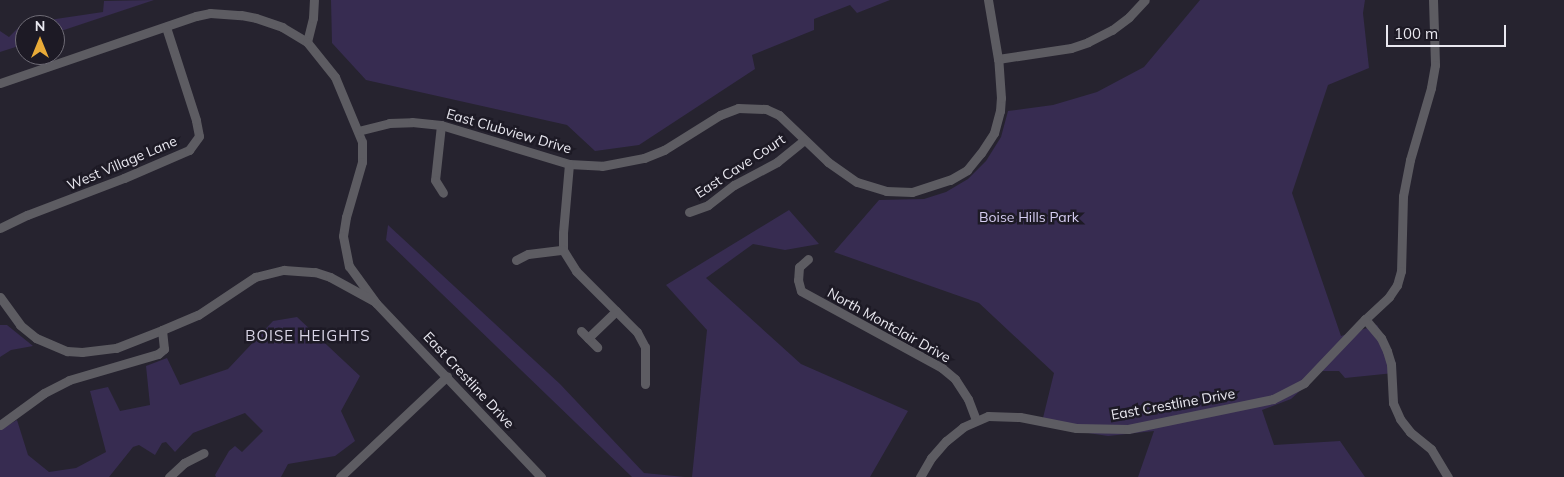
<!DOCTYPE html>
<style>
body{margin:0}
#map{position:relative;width:1564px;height:477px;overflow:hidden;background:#26232f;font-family:Mulish,sans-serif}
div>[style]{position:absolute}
.green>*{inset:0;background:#372c51}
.street>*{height:9px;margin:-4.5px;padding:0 4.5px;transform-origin:4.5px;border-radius:4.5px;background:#5d5c62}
span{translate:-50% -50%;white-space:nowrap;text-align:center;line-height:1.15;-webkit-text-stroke:5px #1d1a25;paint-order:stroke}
.street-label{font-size:14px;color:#e9e8f0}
.park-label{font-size:14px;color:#d6cdf2}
.neighbourhood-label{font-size:15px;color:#d9d5e6;letter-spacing:1px}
.north{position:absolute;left:15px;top:15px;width:50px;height:50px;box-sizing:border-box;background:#1d1a25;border:1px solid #6f6c76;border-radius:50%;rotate:0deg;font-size:14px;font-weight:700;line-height:20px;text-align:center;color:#e9e8f0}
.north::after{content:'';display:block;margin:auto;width:18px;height:22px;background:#e9ab38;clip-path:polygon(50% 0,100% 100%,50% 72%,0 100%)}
.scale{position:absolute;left:1386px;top:25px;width:120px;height:22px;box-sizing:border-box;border:2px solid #e9e8f0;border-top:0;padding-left:6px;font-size:15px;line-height:18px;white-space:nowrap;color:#e9e8f0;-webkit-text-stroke:4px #1d1a25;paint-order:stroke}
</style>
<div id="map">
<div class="green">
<i style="clip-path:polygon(154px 0,55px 33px,55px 25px,25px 25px,25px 44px,0 52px,0 31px,9px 37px,22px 24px,103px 12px,104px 1px)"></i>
<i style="clip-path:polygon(331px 0,890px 0,857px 13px,850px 5px,814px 19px,814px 30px,752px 55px,755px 69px,639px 145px,595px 151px,567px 125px,366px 80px,332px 43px)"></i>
<i style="clip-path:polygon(1200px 0,1365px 0,1363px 13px,1369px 68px,1328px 85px,1292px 193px,1341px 336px,1377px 325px,1393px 357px,1394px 373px,1345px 378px,1339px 371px,1322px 371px,1291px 399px,1262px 410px,1274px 445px,1340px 441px,1365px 477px,1138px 477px,1154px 431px,1108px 436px,1041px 426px,1054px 373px,979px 303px,834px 252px,879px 200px,924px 199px,946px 192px,968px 179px,986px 161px,1001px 137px,1008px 111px,1053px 105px,1097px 92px,1144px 67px)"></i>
<i style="clip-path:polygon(789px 210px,819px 244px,785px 250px,753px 244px,706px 278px,801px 364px,908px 411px,870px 477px,692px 477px,707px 330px,666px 285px)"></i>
<i style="clip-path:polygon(388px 225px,560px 384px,644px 473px,685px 477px,632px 477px,386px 240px)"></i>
<i style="clip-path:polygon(297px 317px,360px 376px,341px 411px,355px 441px,335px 456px,288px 464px,281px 477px,216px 477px,215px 475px,229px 451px,235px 446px,242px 452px,263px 431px,245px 413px,193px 433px,175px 452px,166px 442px,162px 443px,155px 455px,139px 445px,133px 447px,109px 477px,0 477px,0 430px,17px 420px,28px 455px,49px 472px,76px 468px,106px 452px,90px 391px,108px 387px,120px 411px,150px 405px,146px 366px,167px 358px,180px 385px,228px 369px,273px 321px)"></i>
<i style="clip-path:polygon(0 325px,7px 325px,33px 346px,11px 350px,0 357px)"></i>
</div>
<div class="street">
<i style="left:1433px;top:0;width:65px;rotate:88.2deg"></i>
<i style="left:1435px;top:65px;width:23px;rotate:100deg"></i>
<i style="left:1431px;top:88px;width:75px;rotate:106.3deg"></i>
<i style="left:1410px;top:160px;width:37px;rotate:101deg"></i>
<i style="left:1403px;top:196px;width:75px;rotate:91.5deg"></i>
<i style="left:1401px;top:271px;width:15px;rotate:106deg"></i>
<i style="left:1397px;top:285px;width:14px;rotate:124deg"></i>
<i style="left:1389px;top:297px;width:33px;rotate:137deg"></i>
<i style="left:1365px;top:319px;width:25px;rotate:50deg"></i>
<i style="left:1381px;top:338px;width:14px;rotate:65deg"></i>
<i style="left:1387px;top:351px;width:14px;rotate:73deg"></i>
<i style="left:1391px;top:364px;width:39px;rotate:87deg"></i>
<i style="left:1393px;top:403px;width:17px;rotate:66deg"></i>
<i style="left:1400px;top:419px;width:16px;rotate:52deg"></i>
<i style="left:1410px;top:432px;width:27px;rotate:39deg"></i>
<i style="left:1431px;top:449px;width:33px;rotate:59deg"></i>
<i style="left:307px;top:42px;width:25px;rotate:-76deg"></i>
<i style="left:313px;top:18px;width:18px;rotate:-87deg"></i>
<i style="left:998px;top:59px;width:74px;rotate:-8.6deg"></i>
<i style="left:1071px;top:48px;width:18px;rotate:-19deg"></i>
<i style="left:1088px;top:42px;width:27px;rotate:-27deg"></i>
<i style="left:1112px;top:30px;width:21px;rotate:-37deg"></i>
<i style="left:1129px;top:17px;width:23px;rotate:-47deg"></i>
<i style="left:0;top:83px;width:207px;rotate:-18.9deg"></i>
<i style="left:196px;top:16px;width:14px;rotate:-12deg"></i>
<i style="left:210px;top:13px;width:31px;rotate:4deg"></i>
<i style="left:241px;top:15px;width:15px;rotate:11deg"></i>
<i style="left:256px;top:18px;width:28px;rotate:19deg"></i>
<i style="left:282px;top:27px;width:29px;rotate:31deg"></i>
<i style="left:307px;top:42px;width:45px;rotate:51.3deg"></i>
<i style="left:335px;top:77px;width:70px;rotate:67.4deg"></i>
<i style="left:362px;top:142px;width:20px;rotate:90deg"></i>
<i style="left:362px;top:162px;width:57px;rotate:106.2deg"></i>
<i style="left:346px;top:217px;width:19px;rotate:99deg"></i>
<i style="left:343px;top:236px;width:31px;rotate:79deg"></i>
<i style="left:349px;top:266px;width:46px;rotate:53.9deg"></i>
<i style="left:376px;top:303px;width:240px;rotate:46.5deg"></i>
<i style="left:441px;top:125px;width:55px;rotate:96.2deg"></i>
<i style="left:435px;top:180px;width:15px;rotate:58deg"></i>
<i style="left:358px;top:131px;width:32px;rotate:-14deg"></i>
<i style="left:389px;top:123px;width:23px;rotate:-2deg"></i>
<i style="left:412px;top:122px;width:29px;rotate:6deg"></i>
<i style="left:441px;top:125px;width:134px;rotate:16.9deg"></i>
<i style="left:569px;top:164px;width:33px;rotate:3deg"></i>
<i style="left:602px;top:166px;width:43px;rotate:-10.8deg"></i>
<i style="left:644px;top:158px;width:22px;rotate:-22deg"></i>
<i style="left:664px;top:150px;width:66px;rotate:-32deg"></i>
<i style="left:720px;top:115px;width:19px;rotate:-21deg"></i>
<i style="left:738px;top:108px;width:28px;rotate:2deg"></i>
<i style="left:766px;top:109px;width:14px;rotate:25deg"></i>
<i style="left:779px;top:115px;width:68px;rotate:43.8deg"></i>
<i style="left:828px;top:162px;width:35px;rotate:35deg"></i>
<i style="left:857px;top:182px;width:30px;rotate:17deg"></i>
<i style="left:886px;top:191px;width:26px;rotate:2deg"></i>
<i style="left:912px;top:192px;width:40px;rotate:-18deg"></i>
<i style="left:950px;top:180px;width:20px;rotate:-30deg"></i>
<i style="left:967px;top:170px;width:22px;rotate:-51deg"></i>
<i style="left:981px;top:153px;width:24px;rotate:-57deg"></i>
<i style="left:994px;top:133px;width:23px;rotate:-75deg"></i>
<i style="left:1000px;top:111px;width:13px;rotate:-86deg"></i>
<i style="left:1001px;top:98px;width:39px;rotate:-94deg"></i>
<i style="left:998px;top:59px;width:60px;rotate:-99.6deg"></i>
<i style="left:569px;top:164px;width:69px;rotate:95deg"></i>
<i style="left:563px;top:233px;width:17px;rotate:90deg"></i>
<i style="left:563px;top:250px;width:25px;rotate:58deg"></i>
<i style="left:576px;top:271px;width:86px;rotate:45deg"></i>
<i style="left:637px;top:332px;width:17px;rotate:62deg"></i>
<i style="left:645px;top:347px;width:37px;rotate:90deg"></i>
<i style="left:689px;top:212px;width:20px;rotate:-20deg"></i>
<i style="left:708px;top:205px;width:33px;rotate:-38deg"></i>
<i style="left:734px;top:185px;width:49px;rotate:-28.1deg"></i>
<i style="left:777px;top:162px;width:35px;rotate:-39deg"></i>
<i style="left:0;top:228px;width:30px;rotate:-26deg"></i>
<i style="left:27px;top:215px;width:104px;rotate:-20.9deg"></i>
<i style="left:124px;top:178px;width:71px;rotate:-23.3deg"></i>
<i style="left:189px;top:150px;width:17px;rotate:-54deg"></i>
<i style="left:199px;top:136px;width:16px;rotate:-101deg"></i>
<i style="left:196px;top:120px;width:98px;rotate:-107.9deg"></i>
<i style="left:808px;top:259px;width:12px;rotate:138deg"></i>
<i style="left:799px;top:267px;width:13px;rotate:94deg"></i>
<i style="left:798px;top:280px;width:11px;rotate:75deg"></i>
<i style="left:801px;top:291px;width:161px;rotate:28.6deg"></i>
<i style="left:942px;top:368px;width:17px;rotate:40deg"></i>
<i style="left:955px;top:379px;width:24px;rotate:57deg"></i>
<i style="left:968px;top:399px;width:22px;rotate:69deg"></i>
<i style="left:516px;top:260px;width:13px;rotate:-27deg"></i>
<i style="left:528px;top:254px;width:35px;rotate:-7deg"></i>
<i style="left:0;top:297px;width:34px;rotate:54deg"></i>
<i style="left:20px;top:325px;width:21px;rotate:39deg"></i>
<i style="left:36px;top:338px;width:34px;rotate:23deg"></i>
<i style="left:67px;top:351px;width:15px;rotate:4deg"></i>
<i style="left:82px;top:352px;width:34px;rotate:-7deg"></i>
<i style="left:116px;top:348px;width:49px;rotate:-21.4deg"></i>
<i style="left:162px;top:330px;width:39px;rotate:-23deg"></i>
<i style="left:198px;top:315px;width:69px;rotate:-33.7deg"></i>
<i style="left:255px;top:277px;width:30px;rotate:-14deg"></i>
<i style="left:284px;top:270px;width:31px;rotate:4deg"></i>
<i style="left:315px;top:272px;width:16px;rotate:18deg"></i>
<i style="left:330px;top:277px;width:50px;rotate:28.6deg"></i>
<i style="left:581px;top:331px;width:23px;rotate:45deg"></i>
<i style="left:588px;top:338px;width:39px;rotate:-44deg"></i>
<i style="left:0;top:425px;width:54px;rotate:-36deg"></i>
<i style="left:44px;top:393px;width:28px;rotate:-27deg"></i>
<i style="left:69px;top:380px;width:93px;rotate:-16.3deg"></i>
<i style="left:158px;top:354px;width:8px;rotate:-40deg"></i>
<i style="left:164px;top:349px;width:19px;rotate:-96deg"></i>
<i style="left:169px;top:477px;width:21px;rotate:-43deg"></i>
<i style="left:184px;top:463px;width:22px;rotate:-27deg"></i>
<i style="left:340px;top:477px;width:147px;rotate:-43.3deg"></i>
<i style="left:920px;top:477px;width:22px;rotate:-60deg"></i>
<i style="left:931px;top:458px;width:23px;rotate:-49deg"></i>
<i style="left:946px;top:441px;width:22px;rotate:-39deg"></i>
<i style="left:963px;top:427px;width:27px;rotate:-24deg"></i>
<i style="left:988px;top:416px;width:32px;rotate:2deg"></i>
<i style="left:1020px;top:417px;width:57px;rotate:11.1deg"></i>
<i style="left:1076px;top:428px;width:52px;rotate:1.1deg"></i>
<i style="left:1128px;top:429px;width:148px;rotate:-11.7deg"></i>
<i style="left:1273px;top:399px;width:35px;rotate:-27deg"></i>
<i style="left:1304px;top:383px;width:88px;rotate:-46.4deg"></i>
</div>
<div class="street-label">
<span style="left:509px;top:131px;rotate:16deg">East Clubview Drive</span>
<span style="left:122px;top:163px;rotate:-23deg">West Village Lane</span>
<span style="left:740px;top:166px;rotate:-33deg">East Cave Court</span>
<span style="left:889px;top:325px;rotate:29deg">North Montclair Drive</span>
<span style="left:469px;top:380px;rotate:47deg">East Crestline Drive</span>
<span style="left:1173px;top:404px;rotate:-10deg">East Crestline Drive</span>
</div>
<div class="park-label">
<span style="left:1029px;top:217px">Boise Hills Park</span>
</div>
<div class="neighbourhood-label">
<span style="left:308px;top:336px">BOISE HEIGHTS</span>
</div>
<div class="north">N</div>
<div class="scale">100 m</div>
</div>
